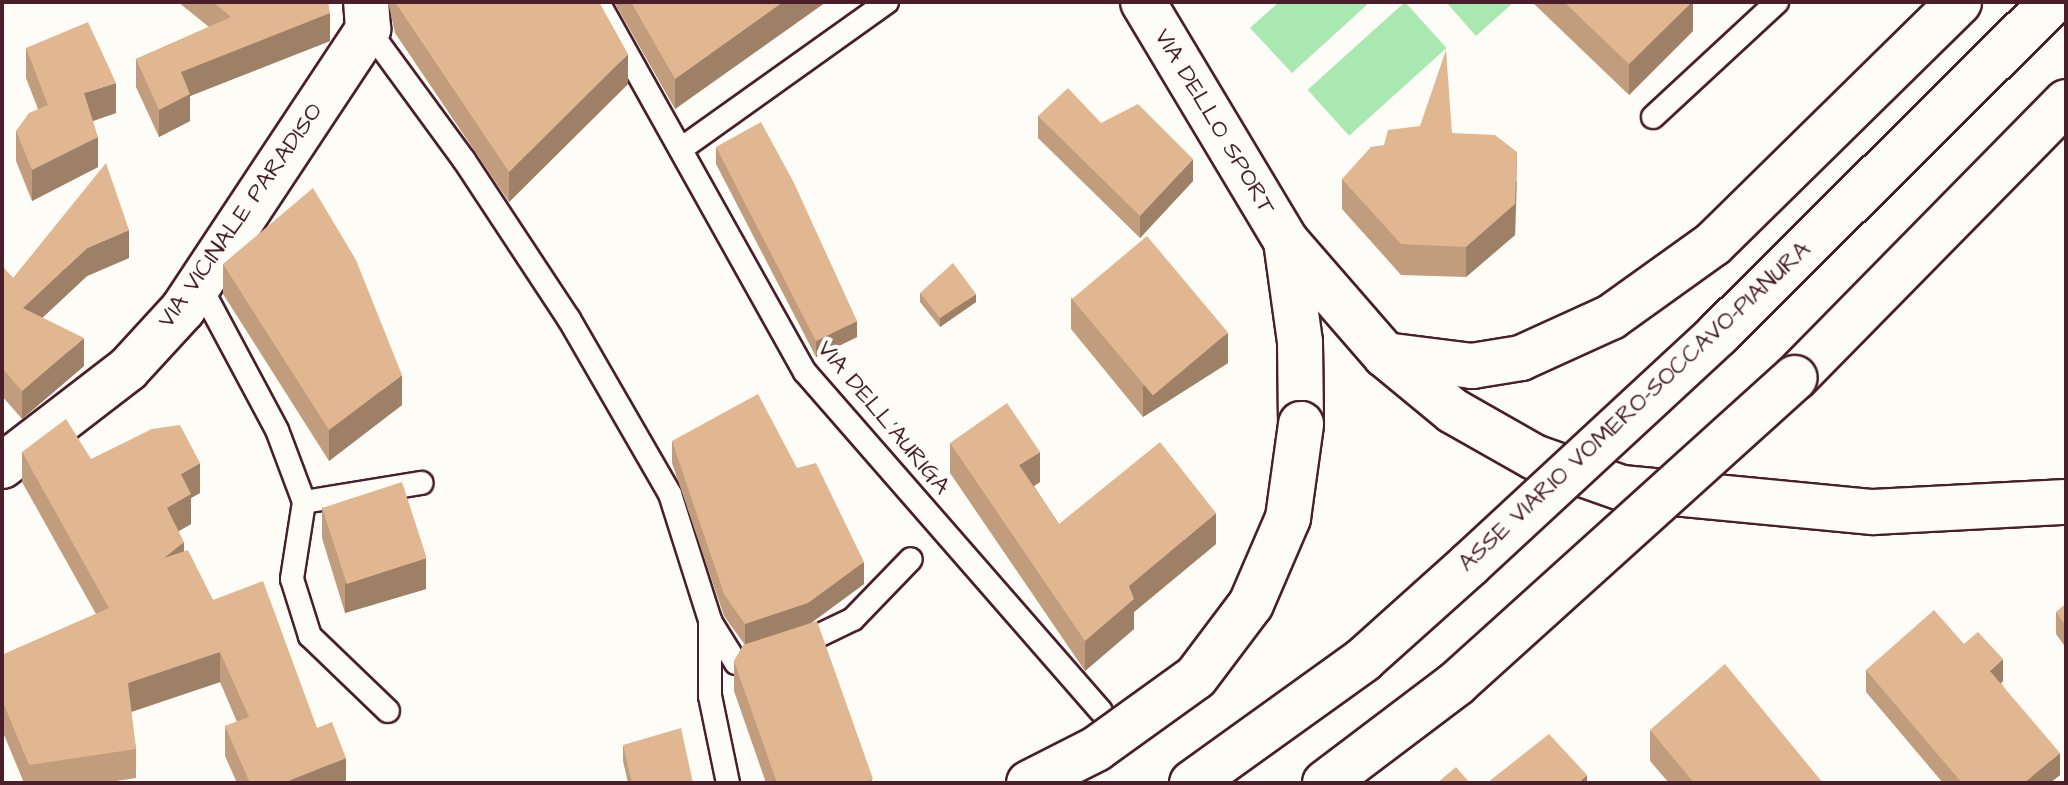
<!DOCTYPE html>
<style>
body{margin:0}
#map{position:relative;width:2068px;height:785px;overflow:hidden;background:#fdfcf7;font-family:"Architects Daughter",sans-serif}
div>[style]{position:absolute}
.green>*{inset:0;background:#a9e9b1;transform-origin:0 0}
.roads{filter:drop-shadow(2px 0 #4a1f2b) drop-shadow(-2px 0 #4a1f2b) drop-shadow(0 2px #4a1f2b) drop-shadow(0 -2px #4a1f2b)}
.lane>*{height:22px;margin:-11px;padding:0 11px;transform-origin:11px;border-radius:11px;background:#fdfcf7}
.street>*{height:44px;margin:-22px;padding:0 22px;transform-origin:22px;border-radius:22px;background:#fdfcf7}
.secondary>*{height:44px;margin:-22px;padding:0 22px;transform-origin:22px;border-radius:22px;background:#fdfcf7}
.highway>*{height:44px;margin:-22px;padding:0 22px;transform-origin:22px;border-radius:22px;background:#fdfcf7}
.bridges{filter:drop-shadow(2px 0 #4a1f2b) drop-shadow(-2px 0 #4a1f2b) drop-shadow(0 2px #4a1f2b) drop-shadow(0 -2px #4a1f2b)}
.highway-bridge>*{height:44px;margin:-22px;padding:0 22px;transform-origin:22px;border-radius:22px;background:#fdfcf7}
.wall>*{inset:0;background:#c19d7d}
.shaded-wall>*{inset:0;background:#9d8066}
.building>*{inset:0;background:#e0b791;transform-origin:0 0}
span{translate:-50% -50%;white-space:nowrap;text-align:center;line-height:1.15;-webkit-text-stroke:8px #fdfcf7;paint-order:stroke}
.street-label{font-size:24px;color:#4a1f2b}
.frame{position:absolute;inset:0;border:4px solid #4a1f2b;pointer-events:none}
</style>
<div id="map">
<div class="green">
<i style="clip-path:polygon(1279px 2px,1370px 2px,1292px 73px,1250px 28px)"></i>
<i style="left:1405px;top:2px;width:62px;height:131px;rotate:48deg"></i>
<i style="clip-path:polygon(1446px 2px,1514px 2px,1476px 36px)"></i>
</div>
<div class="roads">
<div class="lane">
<i style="left:598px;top:2px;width:424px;rotate:60.8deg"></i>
<i style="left:805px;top:372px;width:450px;rotate:48.9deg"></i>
<i style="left:368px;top:29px;width:162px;rotate:53.8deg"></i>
<i style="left:464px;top:160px;width:191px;rotate:56.6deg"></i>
<i style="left:569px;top:319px;width:202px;rotate:60deg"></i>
<i style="left:670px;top:494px;width:132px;rotate:72.4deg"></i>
<i style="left:710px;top:620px;width:76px;rotate:90deg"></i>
<i style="left:710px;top:696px;width:89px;rotate:78.3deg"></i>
<i style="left:1653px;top:117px;width:169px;rotate:-42.8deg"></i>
<i style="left:681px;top:149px;width:253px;rotate:-35.5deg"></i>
<i style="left:199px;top:284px;width:166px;rotate:61.9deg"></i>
<i style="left:277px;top:430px;width:77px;rotate:69.4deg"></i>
<i style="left:304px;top:502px;width:78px;rotate:98.9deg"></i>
<i style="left:292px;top:579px;width:60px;rotate:72.5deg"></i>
<i style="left:310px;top:636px;width:108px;rotate:43.9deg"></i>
<i style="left:304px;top:502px;width:119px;rotate:-9.2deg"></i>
<i style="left:710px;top:621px;width:49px;rotate:58.2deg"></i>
<i style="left:736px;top:663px;width:24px;rotate:-15deg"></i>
<i style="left:797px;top:646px;width:62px;rotate:-25.7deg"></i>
<i style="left:853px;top:619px;width:83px;rotate:-46deg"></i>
</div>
<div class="street">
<i style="left:2px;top:466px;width:159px;rotate:-37.6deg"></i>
<i style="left:128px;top:369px;width:81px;rotate:-47.5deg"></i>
<i style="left:183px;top:309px;width:336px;rotate:-56.5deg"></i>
<i style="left:368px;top:29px;width:27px;rotate:-94deg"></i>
</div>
<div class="secondary">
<i style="left:1143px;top:2px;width:279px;rotate:59.1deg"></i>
</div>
<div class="highway">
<i style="left:1286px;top:241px;width:151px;rotate:49deg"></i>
<i style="left:1385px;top:355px;width:88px;rotate:39.5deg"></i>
<i style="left:1453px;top:411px;width:93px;rotate:29.6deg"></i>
<i style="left:1534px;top:457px;width:93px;rotate:19.4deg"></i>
<i style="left:1622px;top:488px;width:252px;rotate:5.5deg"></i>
<i style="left:1873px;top:512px;width:193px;rotate:-3deg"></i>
<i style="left:1286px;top:241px;width:102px;rotate:82.1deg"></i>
<i style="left:1300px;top:342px;width:82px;rotate:89.3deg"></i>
<i style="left:1385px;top:355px;width:88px;rotate:7.2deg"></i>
<i style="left:1472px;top:366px;width:50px;rotate:-9.3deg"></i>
<i style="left:1521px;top:358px;width:99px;rotate:-24.5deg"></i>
<i style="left:1611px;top:317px;width:125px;rotate:-35.6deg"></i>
<i style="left:1713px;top:244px;width:345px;rotate:-44.5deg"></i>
<i style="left:1795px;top:378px;width:387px;rotate:-45.5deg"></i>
</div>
</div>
<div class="bridges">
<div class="highway-bridge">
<i style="left:1029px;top:783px;width:75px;rotate:-26.9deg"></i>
<i style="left:1096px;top:749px;width:123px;rotate:-35.8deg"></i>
<i style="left:1196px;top:677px;width:91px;rotate:-53deg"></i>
<i style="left:1251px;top:604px;width:94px;rotate:-66.7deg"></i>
<i style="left:1288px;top:518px;width:95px;rotate:-82.1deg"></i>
<i style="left:1192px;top:783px;width:211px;rotate:-35.7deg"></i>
<i style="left:1363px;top:660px;width:144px;rotate:-41.9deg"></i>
<i style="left:1470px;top:564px;width:338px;rotate:-42.8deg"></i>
<i style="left:1718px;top:334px;width:471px;rotate:-44.8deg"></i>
<i style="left:1325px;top:783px;width:166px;rotate:-37.1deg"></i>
<i style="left:1457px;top:683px;width:455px;rotate:-42.1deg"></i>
</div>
</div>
<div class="wall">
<i style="clip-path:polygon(178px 2px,328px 2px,330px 41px,190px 96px,190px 121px,159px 137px,136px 87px,136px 59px,209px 27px)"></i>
<i style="clip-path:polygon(388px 2px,599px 2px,628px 84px,509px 202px,395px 33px)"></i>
<i style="clip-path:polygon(614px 2px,826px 2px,675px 109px)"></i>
<i style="clip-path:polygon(1532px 2px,1693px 2px,1693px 31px,1629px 95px)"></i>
<i style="clip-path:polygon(26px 48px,116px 113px,93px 121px,98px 167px,32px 201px,16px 161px,16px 131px,38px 109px,26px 78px)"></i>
<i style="clip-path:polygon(1038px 116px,1101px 123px,1193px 181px,1140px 238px,1038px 138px)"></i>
<i style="clip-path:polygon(1452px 133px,1517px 182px,1515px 235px,1466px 277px,1401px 275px,1342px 209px,1342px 179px)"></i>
<i style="clip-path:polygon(716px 147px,857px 337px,816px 357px,716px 164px)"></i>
<i style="clip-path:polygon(129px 258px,87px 276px,42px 318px,84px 366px,22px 419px,2px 396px,2px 266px,13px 278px)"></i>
<i style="clip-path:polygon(223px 264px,402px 405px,329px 461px,223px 294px)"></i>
<i style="clip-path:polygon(920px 293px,976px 302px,940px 327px,920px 302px)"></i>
<i style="clip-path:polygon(1071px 298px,1228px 363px,1143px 417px,1071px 329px)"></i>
<i style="clip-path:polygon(672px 441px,797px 468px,864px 584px,810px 624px,873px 783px,766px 783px,734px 691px,734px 661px,745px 645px,724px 616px,672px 463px)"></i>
<i style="clip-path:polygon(950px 443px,1040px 482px,1034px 486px,1059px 524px,1216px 544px,1134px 612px,1134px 629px,1085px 671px,950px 473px)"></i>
<i style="clip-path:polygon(22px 452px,91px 459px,200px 493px,191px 498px,191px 524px,178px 531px,184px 551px,213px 600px,317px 728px,346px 783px,237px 783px,225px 756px,225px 726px,237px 722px,220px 682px,131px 712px,136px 749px,136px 778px,103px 783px,24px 783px,2px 730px,2px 655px,96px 614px,22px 482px)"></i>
<i style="clip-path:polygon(322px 507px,426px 589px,345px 613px,322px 538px)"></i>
<i style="clip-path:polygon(2066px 604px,2066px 648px,2056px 634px,2056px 612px)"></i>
<i style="clip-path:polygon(1964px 644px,2003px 681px,2001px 683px,2060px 775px,2050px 783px,1943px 783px,1866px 692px,1866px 670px)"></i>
<i style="clip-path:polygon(1650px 730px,1823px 783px,1669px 783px,1650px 761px)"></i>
<i style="clip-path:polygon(623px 745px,693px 783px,628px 783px,623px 761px)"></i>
</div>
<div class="shaded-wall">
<i style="clip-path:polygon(783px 2px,826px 2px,675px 109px,675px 79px)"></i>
<i style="clip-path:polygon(1692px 2px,1693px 2px,1693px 31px,1629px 95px,1629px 64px)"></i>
<i style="clip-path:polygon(330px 13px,330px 41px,190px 96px,190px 121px,159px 137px,159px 110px,181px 72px)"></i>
<i style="clip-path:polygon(628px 54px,628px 84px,509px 202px,509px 172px)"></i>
<i style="clip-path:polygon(116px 83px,116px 113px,84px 124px,84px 93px)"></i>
<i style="clip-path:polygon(98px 137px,98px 167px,32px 201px,32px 170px)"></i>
<i style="clip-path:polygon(1517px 152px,1515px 235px,1466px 277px,1466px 247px)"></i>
<i style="clip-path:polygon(1193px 159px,1193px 181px,1140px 238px,1140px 216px)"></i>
<i style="clip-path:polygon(129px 230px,129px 258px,87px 276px,23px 336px,23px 308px,87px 248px)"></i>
<i style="clip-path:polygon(976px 294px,976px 302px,940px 327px,940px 318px)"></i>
<i style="clip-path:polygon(857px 321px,857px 337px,816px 357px,816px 341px)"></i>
<i style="clip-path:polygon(1228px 333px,1228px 363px,1143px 417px,1143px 386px)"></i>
<i style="clip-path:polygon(84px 338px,84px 366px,22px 419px,22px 391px)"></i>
<i style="clip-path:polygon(402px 375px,402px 405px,329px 461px,329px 430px)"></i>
<i style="clip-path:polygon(1040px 452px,1040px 482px,1019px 495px,1019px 465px)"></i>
<i style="clip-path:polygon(200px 463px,200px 493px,191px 498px,191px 524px,167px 538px,167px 508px,181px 474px)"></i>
<i style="clip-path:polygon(1216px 513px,1216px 544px,1134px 612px,1134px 629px,1085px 671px,1085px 641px,1129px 586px)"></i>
<i style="clip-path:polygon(184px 542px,184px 572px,164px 558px)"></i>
<i style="clip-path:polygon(426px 558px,426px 589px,345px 613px,345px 583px)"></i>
<i style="clip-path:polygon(864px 562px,864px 584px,808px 625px,745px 646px,745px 624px)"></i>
<i style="clip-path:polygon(220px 652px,220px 682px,128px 713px,128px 683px)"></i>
<i style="clip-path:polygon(2003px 659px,2003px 681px,1990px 693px,1990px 671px)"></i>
<i style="clip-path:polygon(2060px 753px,2060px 775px,2050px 783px,2024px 783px)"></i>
<i style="clip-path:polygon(346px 758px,346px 783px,283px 783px)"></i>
<i style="clip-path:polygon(1587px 775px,1587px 783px,1578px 783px)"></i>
</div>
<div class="building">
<i style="clip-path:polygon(213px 2px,328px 2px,330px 13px,181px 72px,190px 94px,159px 110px,136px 59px,231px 17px)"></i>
<i style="clip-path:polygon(395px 2px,599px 2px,628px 54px,509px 172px)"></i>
<i style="clip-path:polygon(631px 2px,783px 2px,675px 79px)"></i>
<i style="clip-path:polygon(1564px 2px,1692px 2px,1629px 64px)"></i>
<i style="clip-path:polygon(88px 22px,116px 83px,84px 93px,98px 137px,32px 170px,16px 131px,29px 113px,48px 105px,26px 48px)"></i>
<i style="clip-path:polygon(1446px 50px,1452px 133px,1495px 135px,1517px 152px,1515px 204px,1466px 247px,1401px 244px,1342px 179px,1371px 147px,1384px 145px,1388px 130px,1420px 126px)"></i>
<i style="clip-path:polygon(1068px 88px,1101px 123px,1138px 104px,1193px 159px,1140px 216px,1038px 116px)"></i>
<i style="clip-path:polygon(761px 122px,794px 183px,857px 321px,816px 341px,716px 147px)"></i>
<i style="clip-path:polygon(106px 163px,129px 230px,87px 248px,23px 308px,84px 338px,22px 391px,2px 368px,2px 266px,13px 278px)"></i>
<i style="clip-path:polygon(313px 188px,356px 260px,402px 375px,329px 430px,223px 264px)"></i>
<i style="left:1147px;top:236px;width:126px;height:98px;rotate:50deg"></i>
<i style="clip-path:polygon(953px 263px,976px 294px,940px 318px,920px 293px)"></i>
<i style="clip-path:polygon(758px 394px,797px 468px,816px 463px,864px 562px,808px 603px,745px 624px,724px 594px,672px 441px)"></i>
<i style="clip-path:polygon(1007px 403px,1040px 452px,1019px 465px,1059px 524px,1160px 442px,1216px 513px,1129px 586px,1134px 599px,1085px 641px,950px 443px)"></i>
<i style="clip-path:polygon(66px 419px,91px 459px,152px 429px,180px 425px,200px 463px,181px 474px,191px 494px,167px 508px,184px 542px,164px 558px,188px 550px,213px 600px,263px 581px,317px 728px,332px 722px,346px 758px,283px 783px,250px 783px,225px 726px,249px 717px,220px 652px,128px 683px,136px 749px,29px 765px,2px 700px,2px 655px,109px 608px,22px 452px)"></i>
<i style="left:402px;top:482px;width:80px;height:84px;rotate:72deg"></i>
<i style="clip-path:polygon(2066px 604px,2066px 626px,2056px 612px)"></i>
<i style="clip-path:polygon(1934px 610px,1964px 644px,1978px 632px,2003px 659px,1990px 671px,2060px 753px,2024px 783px,1962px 783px,1866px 670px)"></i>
<i style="clip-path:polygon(817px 621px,873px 779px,861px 783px,777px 783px,734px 661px,743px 645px)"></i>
<i style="clip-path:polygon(1725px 664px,1823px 783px,1694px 783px,1650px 730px)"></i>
<i style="clip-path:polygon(681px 728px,693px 783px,632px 783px,623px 745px)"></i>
<i style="clip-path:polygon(1549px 734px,1587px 775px,1578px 783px,1487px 783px)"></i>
<i style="clip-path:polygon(1456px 767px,1470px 783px,1437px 783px)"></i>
</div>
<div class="street-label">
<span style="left:1214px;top:122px;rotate:59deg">VIA DELLO SPORT</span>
<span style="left:241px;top:216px;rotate:-55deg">VIA VICINALE PARADISO</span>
<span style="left:1635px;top:407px;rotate:-43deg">ASSE VIARIO VOMERO-SOCCAVO-PIANURA</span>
<span style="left:883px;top:418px;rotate:50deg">VIA DELL'AURIGA</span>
</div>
<div class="frame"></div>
</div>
